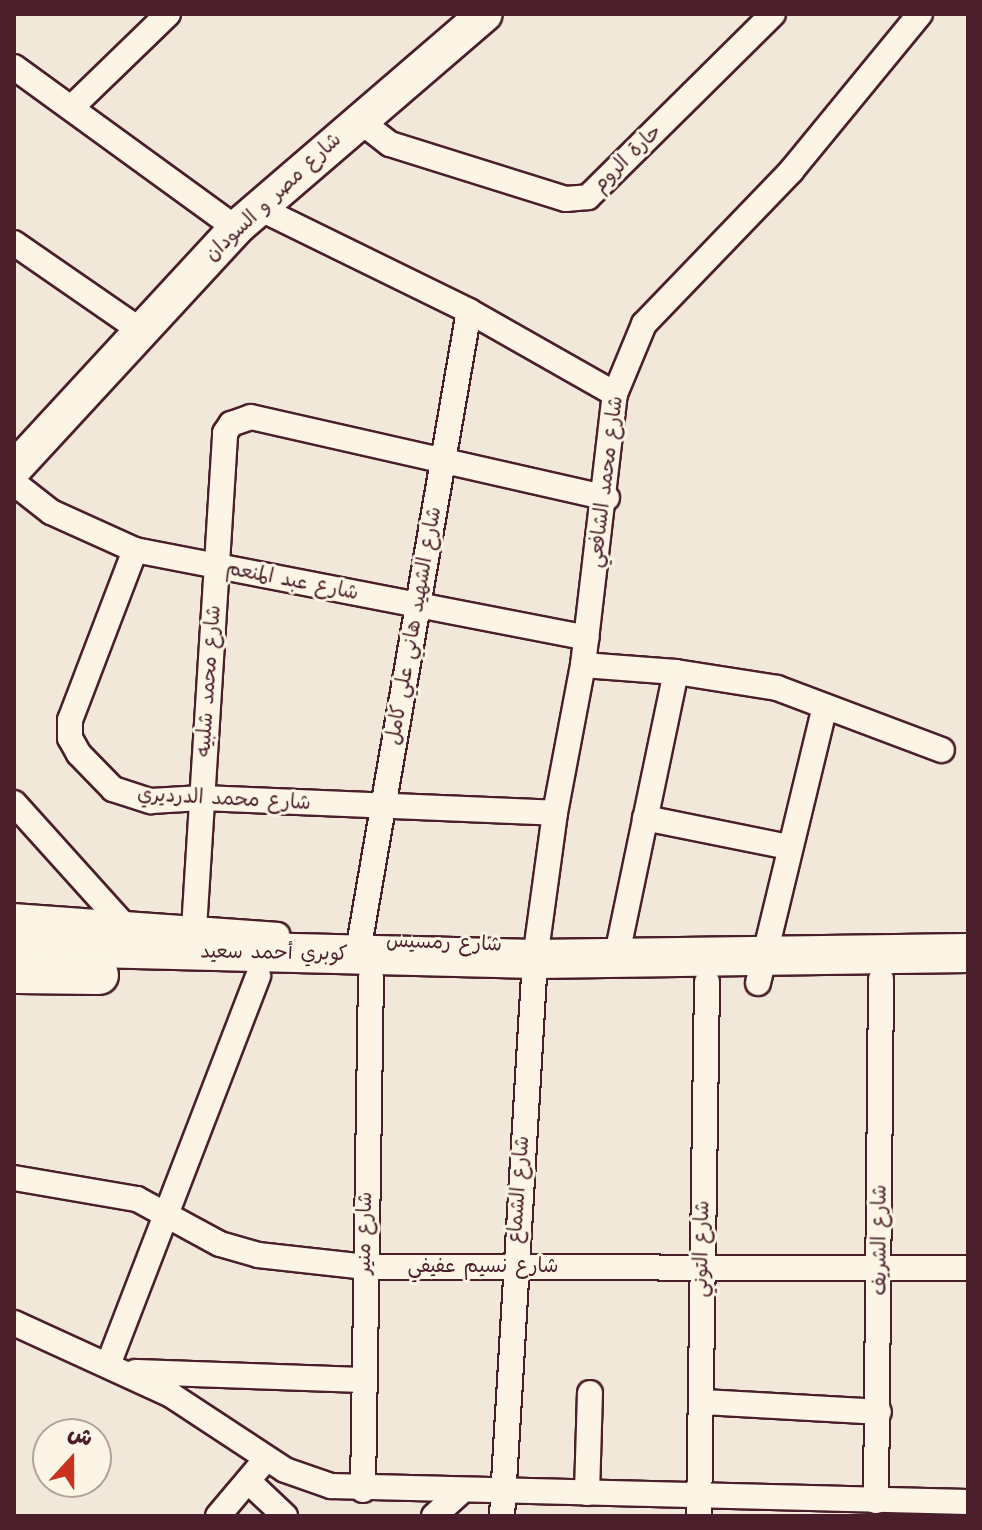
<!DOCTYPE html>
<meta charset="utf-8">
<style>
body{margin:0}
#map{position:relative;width:982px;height:1530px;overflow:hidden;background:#f1e8da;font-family:Kalam,"Playpen Sans Arabic",sans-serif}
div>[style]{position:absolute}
.roads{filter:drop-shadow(2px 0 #4a1f2b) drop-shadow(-2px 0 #4a1f2b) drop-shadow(0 2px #4a1f2b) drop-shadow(0 -2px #4a1f2b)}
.minor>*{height:24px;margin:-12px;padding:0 12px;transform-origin:12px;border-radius:12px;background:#fcf5e5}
.secondary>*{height:34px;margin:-17px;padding:0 17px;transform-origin:17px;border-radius:17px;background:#fcf5e5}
.primary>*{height:38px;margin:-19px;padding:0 19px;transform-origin:19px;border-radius:19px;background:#fcf5e5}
span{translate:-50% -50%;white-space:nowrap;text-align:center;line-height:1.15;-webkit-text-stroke:6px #fcf5e5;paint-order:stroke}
.street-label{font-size:20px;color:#4a1f2b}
.frame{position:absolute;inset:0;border:16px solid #4a1f2b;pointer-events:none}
.north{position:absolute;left:32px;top:1418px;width:80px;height:80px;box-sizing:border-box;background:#fcf5e5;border:2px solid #b59f9b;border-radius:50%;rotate:21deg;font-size:22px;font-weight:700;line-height:32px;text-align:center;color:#4a1f2b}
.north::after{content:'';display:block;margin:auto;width:28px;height:36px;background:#c8321e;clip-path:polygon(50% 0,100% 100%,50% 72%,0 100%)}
</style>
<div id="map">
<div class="roads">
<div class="minor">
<i style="left:14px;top:67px;width:274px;rotate:36deg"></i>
<i style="left:71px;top:108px;width:135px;rotate:-44.1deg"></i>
<i style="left:359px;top:120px;width:39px;rotate:38deg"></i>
<i style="left:390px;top:144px;width:184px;rotate:17.4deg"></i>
<i style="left:566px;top:199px;width:22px;rotate:-5deg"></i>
<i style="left:588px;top:197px;width:260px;rotate:-44.7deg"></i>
<i style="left:259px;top:208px;width:234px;rotate:26.1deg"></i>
<i style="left:469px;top:311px;width:168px;rotate:29.6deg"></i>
<i style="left:14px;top:243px;width:155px;rotate:34.7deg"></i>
<i style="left:14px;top:483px;width:47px;rotate:38.1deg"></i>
<i style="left:51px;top:512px;width:92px;rotate:24.3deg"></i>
<i style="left:135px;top:550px;width:460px;rotate:11deg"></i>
<i style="left:135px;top:550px;width:182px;rotate:110.9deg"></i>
<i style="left:70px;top:720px;width:18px;rotate:90deg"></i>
<i style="left:70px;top:738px;width:18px;rotate:61deg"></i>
<i style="left:79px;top:754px;width:49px;rotate:45.8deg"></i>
<i style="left:113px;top:789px;width:40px;rotate:18deg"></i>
<i style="left:151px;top:801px;width:51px;rotate:-3.4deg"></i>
<i style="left:202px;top:798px;width:353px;rotate:2.4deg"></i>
<i style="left:583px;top:665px;width:93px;rotate:4.3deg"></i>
<i style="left:676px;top:672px;width:102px;rotate:9deg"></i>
<i style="left:777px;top:688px;width:176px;rotate:20.6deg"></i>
<i style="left:14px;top:803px;width:160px;rotate:48deg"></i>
<i style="left:645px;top:818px;width:147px;rotate:11.4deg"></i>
<i style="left:14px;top:916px;width:264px;rotate:4.1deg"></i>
<i style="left:194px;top:929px;width:497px;rotate:-86.4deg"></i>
<i style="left:225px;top:433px;width:11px;rotate:-56deg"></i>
<i style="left:231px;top:424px;width:21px;rotate:-19deg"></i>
<i style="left:251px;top:417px;width:365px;rotate:12.8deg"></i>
<i style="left:360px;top:940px;width:638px;rotate:-80.17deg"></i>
<i style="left:616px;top:959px;width:293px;rotate:-78.2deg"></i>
<i style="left:758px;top:983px;width:284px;rotate:-76.4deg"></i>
<i style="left:14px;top:1178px;width:125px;rotate:9.7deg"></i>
<i style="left:137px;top:1199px;width:94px;rotate:28.5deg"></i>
<i style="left:220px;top:1244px;width:40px;rotate:16deg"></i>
<i style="left:258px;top:1255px;width:109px;rotate:6.3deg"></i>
<i style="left:366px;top:1267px;width:602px;rotate:0.1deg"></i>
<i style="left:14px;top:1323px;width:173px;rotate:24.6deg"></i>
<i style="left:171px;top:1395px;width:136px;rotate:33.3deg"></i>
<i style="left:285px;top:1470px;width:49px;rotate:19.2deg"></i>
<i style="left:331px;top:1486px;width:637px;rotate:1.44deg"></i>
<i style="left:108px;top:1365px;width:417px;rotate:-68.9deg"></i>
<i style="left:135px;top:1372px;width:229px;rotate:2deg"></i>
<i style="left:702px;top:1402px;width:177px;rotate:3.2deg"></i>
<i style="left:248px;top:1481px;width:51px;rotate:43.4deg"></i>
<i style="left:363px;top:1490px;width:513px;rotate:-89.11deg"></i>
<i style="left:587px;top:1493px;width:100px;rotate:-88.3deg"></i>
<i style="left:876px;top:1501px;width:522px;rotate:-89.45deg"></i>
<i style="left:218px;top:1516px;width:75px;rotate:-49.9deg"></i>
<i style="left:434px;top:1516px;width:38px;rotate:-42deg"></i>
<i style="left:502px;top:1516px;width:558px;rotate:-86.61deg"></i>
<i style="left:535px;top:959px;width:147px;rotate:-82.2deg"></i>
<i style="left:555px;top:813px;width:151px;rotate:-79.3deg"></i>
<i style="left:583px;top:665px;width:273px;rotate:-83.3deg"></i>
<i style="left:615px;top:394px;width:76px;rotate:-67.5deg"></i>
<i style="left:644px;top:324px;width:212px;rotate:-46.1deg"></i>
<i style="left:791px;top:171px;width:203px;rotate:-50.6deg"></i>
<i style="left:699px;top:1516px;width:534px;rotate:-89.14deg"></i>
</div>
<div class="secondary">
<i style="left:14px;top:469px;width:328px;rotate:-47.3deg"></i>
<i style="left:236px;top:228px;width:328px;rotate:-40.7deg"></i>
</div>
<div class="primary">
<i style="left:14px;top:946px;width:521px;rotate:1.43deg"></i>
<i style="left:535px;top:959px;width:433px;rotate:-0.8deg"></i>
<i style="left:14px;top:974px;width:85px;rotate:0.7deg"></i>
</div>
</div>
<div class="street-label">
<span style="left:628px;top:159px;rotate:-44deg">حارة الروم</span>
<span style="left:274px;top:198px;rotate:-43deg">شارع مصر و السودان</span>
<span style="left:607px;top:482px;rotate:-83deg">شارع محمد الشافعي</span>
<span style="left:292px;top:582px;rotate:11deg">شارع عبد المنعم</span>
<span style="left:415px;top:626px;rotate:-80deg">شارع الشهيد هاني علي كامل</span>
<span style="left:210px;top:681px;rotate:-86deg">شارع محمد شلبيه</span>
<span style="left:224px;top:800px;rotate:3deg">شارع محمد الدرديري</span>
<span style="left:444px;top:944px;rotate:2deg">شارع رمسيس</span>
<span style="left:274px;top:954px;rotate:1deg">كوبري أحمد سعيد</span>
<span style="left:520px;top:1190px;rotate:-86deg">شارع الشماع</span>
<span style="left:366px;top:1233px;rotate:-89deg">شارع منير</span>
<span style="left:881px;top:1240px;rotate:-90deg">شارع الشريف</span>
<span style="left:703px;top:1249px;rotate:-89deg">شارع التوني</span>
<span style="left:483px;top:1267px">شارع نسيم عفيفي</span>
</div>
<div class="frame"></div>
<div class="north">ش</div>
</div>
